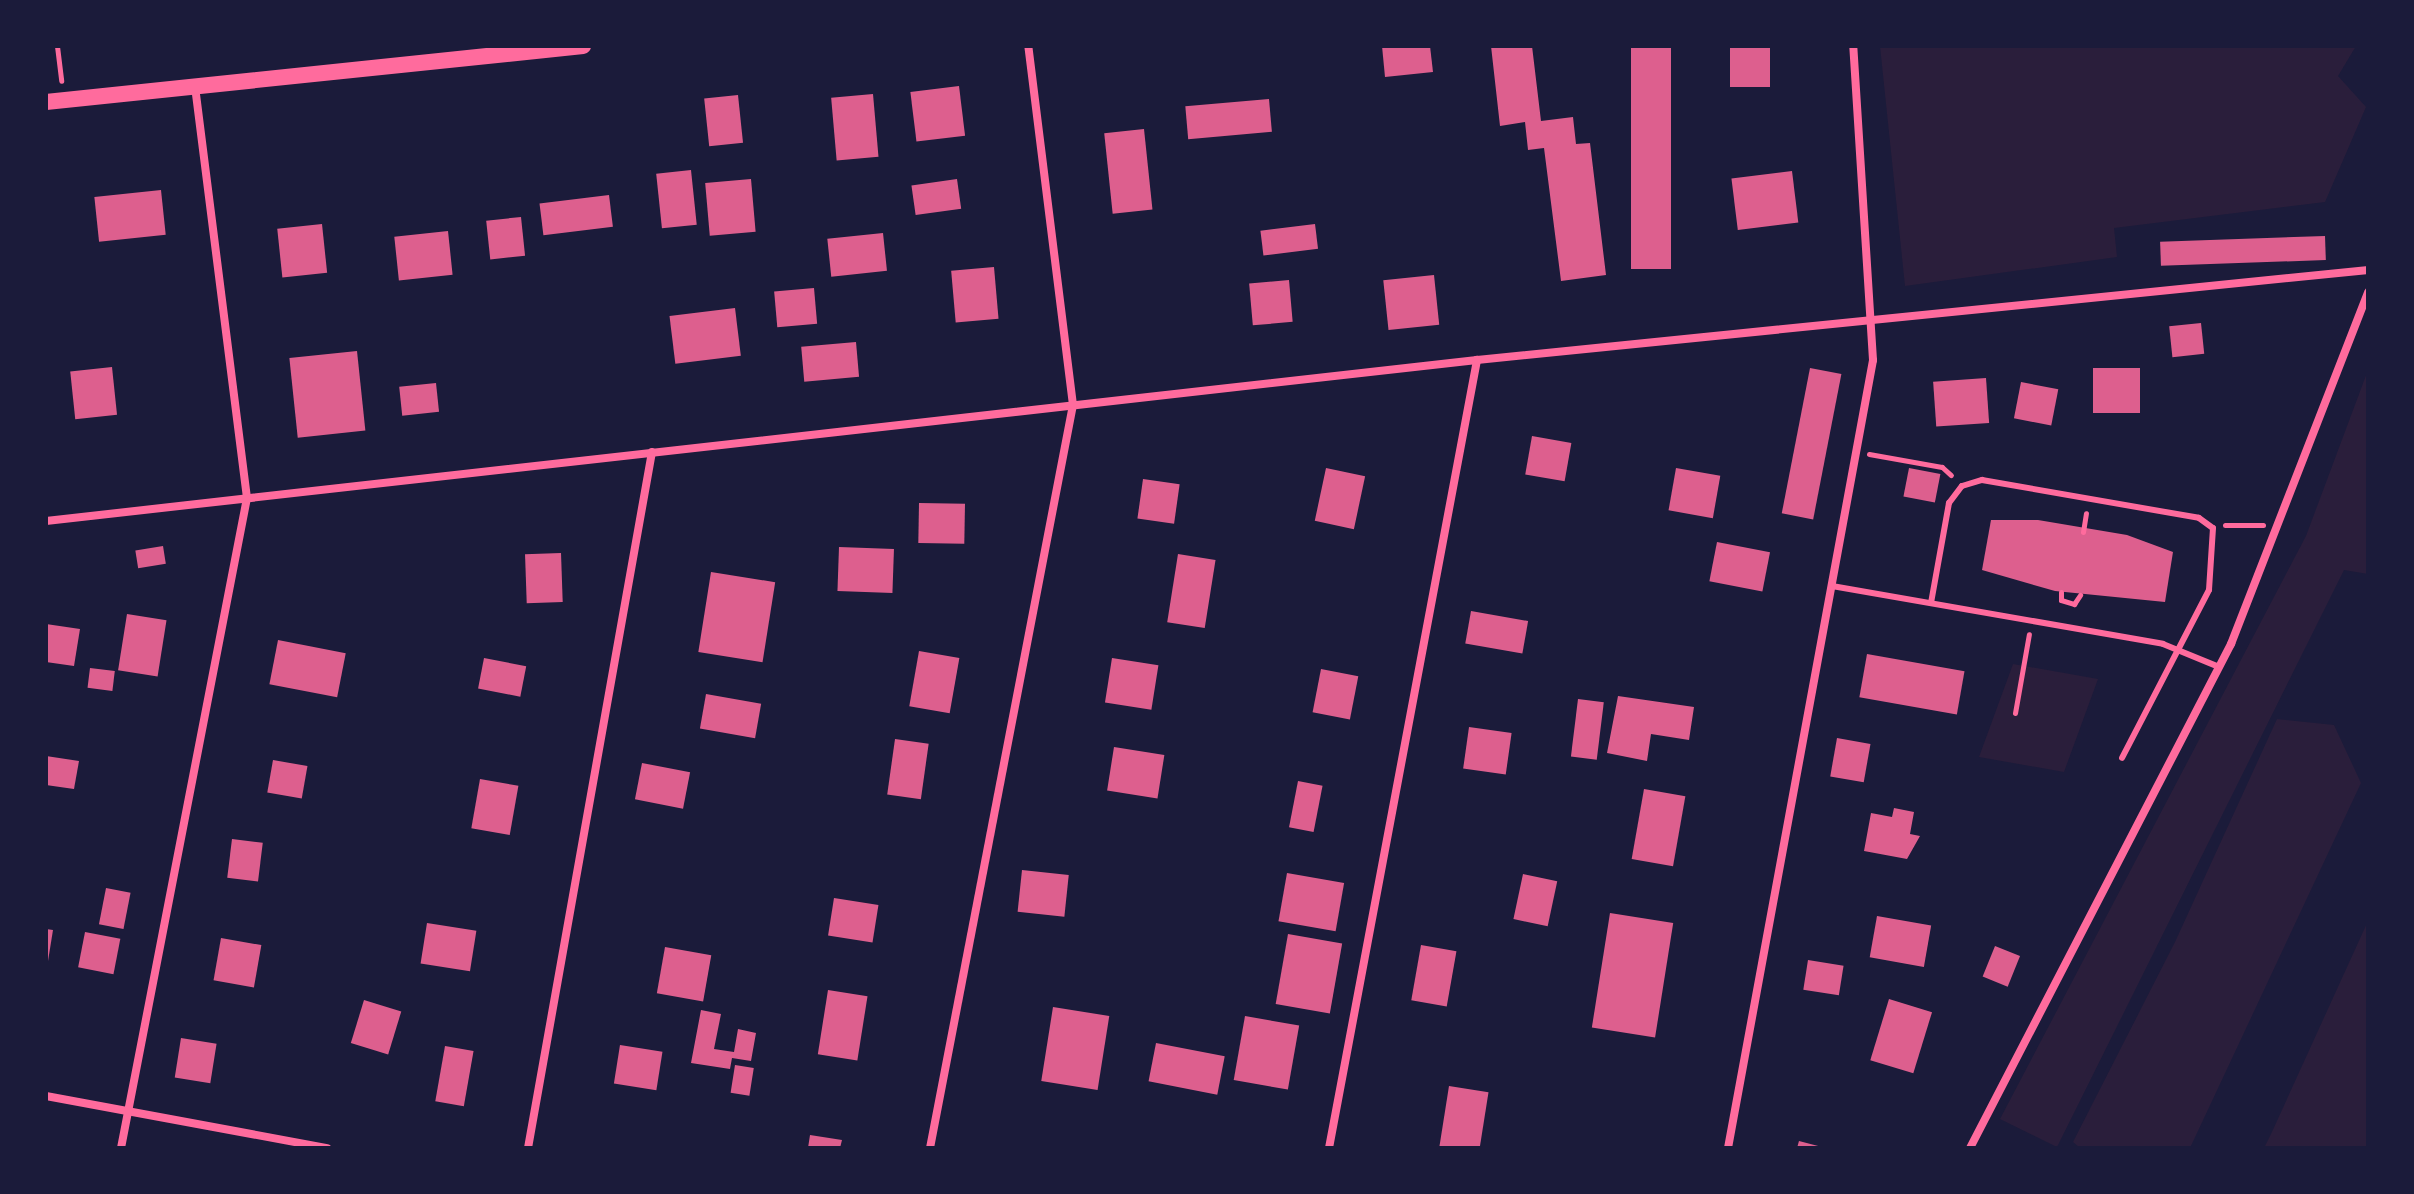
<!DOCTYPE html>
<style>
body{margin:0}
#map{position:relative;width:2414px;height:1194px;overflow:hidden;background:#1b1b3a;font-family:Raleway,sans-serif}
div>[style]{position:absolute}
.green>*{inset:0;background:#2a1e3b}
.building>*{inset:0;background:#dd5f8e;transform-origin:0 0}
.path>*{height:5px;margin:-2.5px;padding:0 2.5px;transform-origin:2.5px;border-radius:2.5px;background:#ff6b9d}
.service>*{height:6px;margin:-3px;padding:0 3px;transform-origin:3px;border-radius:3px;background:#ff6b9d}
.minor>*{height:8px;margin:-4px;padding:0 4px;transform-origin:4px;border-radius:4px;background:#ff6b9d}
.secondary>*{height:16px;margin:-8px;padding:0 8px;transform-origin:8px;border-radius:8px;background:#ff6b9d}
span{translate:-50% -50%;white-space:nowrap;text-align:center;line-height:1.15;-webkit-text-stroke:6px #1b1b3a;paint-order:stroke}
.frame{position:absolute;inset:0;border:48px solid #1b1b3a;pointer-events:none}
</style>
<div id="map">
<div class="green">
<i style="clip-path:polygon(1880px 46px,2356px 46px,2338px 76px,2366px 107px,2325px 202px,2114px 228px,2117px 257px,1905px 286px)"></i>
<i style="clip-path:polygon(2368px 370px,2368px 574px,2344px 570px,2057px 1147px,2000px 1119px,2306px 536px)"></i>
<i style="clip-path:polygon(2013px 664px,2098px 679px,2064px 772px,1979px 757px)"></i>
<i style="clip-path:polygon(2277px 719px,2334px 725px,2361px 783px,2190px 1148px,2080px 1148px,2073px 1142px,2175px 942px)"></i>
<i style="clip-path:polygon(2368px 921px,2368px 1148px,2264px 1148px,2271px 1134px)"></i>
</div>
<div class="building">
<i style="clip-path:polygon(1382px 46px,1430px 46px,1433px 72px,1385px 77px)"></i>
<i style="clip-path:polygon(1491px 46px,1532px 46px,1541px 121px,1573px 117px,1576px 144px,1590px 143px,1606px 275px,1561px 281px,1544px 148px,1528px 150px,1525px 122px,1500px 126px)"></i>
<i style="left:1631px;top:46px;width:40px;height:223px"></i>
<i style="left:1730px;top:46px;width:40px;height:41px"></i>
<i style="left:959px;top:86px;width:50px;height:49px;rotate:83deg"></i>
<i style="left:873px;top:94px;width:63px;height:42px;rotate:85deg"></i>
<i style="left:738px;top:95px;width:48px;height:34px;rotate:84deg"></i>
<i style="left:1269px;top:99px;width:33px;height:84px;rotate:85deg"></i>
<i style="left:1144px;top:129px;width:81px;height:40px;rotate:84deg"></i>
<i style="left:691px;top:170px;width:55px;height:35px;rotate:84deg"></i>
<i style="left:1792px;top:171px;width:52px;height:61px;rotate:83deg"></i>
<i style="left:751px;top:179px;width:53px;height:46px;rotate:85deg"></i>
<i style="left:957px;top:179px;width:30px;height:46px;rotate:82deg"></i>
<i style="left:161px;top:190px;width:45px;height:67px;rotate:84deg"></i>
<i style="left:609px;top:195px;width:32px;height:70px;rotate:83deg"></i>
<i style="left:521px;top:217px;width:39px;height:35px;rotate:84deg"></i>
<i style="left:322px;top:224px;width:49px;height:45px;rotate:84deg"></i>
<i style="left:1315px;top:224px;width:25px;height:55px;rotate:83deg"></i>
<i style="left:448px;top:231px;width:44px;height:54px;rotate:84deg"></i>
<i style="left:883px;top:233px;width:38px;height:56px;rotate:84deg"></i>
<i style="left:2325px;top:236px;width:24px;height:165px;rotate:88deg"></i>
<i style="left:994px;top:267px;width:52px;height:43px;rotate:85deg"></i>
<i style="left:1434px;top:275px;width:50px;height:51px;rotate:84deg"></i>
<i style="left:1289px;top:280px;width:42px;height:40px;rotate:85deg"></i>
<i style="left:814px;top:288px;width:36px;height:40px;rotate:85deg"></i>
<i style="left:735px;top:308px;width:48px;height:66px;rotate:83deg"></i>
<i style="left:2201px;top:323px;width:31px;height:32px;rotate:84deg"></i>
<i style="left:856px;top:342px;width:35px;height:55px;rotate:85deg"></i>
<i style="left:357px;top:351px;width:80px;height:68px;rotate:84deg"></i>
<i style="left:112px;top:367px;width:48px;height:42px;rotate:84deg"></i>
<i style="left:1810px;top:368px;width:32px;height:148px;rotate:11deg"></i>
<i style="left:2093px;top:368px;width:47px;height:45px"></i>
<i style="left:1986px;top:378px;width:45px;height:53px;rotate:86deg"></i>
<i style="left:2021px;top:382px;width:38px;height:37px;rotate:11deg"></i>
<i style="left:436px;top:383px;width:29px;height:37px;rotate:84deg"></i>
<i style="left:1532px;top:436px;width:40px;height:39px;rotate:10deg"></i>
<i style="left:1326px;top:468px;width:40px;height:54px;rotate:12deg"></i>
<i style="left:1676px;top:468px;width:45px;height:43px;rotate:10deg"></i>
<i style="left:1909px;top:468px;width:32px;height:29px;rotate:11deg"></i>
<i style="left:1143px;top:479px;width:37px;height:40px;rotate:8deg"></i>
<i style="left:919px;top:503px;width:46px;height:40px;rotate:1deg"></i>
<i style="clip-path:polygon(1991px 520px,2038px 520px,2127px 535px,2173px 552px,2165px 602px,2055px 591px,1982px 570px)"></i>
<i style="left:1717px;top:542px;width:54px;height:40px;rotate:11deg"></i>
<i style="left:163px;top:546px;width:18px;height:28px;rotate:81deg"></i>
<i style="left:839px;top:547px;width:55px;height:44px;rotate:2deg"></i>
<i style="left:561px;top:553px;width:49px;height:36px;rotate:88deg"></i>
<i style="left:1178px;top:554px;width:38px;height:69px;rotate:9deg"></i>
<i style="left:711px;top:572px;width:65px;height:81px;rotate:9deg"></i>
<i style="left:1471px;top:611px;width:58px;height:33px;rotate:10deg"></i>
<i style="left:127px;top:614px;width:40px;height:57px;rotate:9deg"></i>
<i style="clip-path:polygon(46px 624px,80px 629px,74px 666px,46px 662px)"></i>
<i style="left:278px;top:640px;width:69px;height:45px;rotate:11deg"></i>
<i style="left:919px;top:651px;width:41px;height:56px;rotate:10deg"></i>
<i style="left:1867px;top:654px;width:99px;height:44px;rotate:10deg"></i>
<i style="left:484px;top:658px;width:43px;height:31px;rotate:11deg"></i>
<i style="left:1112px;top:658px;width:47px;height:45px;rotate:9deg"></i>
<i style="left:90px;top:668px;width:25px;height:20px;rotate:7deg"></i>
<i style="left:1321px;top:669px;width:38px;height:44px;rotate:11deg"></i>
<i style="left:706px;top:694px;width:56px;height:35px;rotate:10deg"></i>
<i style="clip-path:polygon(1618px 696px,1694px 707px,1689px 740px,1651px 734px,1647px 761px,1607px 753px)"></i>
<i style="left:1578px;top:699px;width:26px;height:58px;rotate:7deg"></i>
<i style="left:1469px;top:727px;width:43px;height:42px;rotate:8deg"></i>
<i style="left:1837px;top:738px;width:34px;height:39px;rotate:10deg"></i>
<i style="left:895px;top:739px;width:34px;height:56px;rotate:8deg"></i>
<i style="left:1114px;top:747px;width:51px;height:44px;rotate:9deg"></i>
<i style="clip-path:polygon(46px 756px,79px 761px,74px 789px,46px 785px)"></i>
<i style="left:273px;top:760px;width:35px;height:33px;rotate:10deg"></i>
<i style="left:642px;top:763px;width:49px;height:37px;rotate:11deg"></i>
<i style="left:480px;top:779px;width:39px;height:50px;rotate:10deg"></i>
<i style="left:1298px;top:781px;width:25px;height:47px;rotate:11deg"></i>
<i style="left:1644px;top:789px;width:42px;height:71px;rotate:10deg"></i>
<i style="clip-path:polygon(1894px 808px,1914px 812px,1910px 834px,1920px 836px,1907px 859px,1864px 851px,1871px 813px,1892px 817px)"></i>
<i style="left:232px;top:839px;width:31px;height:39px;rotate:7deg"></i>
<i style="left:1022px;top:870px;width:47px;height:42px;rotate:6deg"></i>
<i style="left:1287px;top:873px;width:58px;height:49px;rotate:10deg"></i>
<i style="left:1523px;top:874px;width:35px;height:46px;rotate:12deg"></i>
<i style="left:106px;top:888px;width:25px;height:37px;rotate:11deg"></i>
<i style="left:834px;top:898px;width:45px;height:38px;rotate:9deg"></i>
<i style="left:1610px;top:913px;width:64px;height:116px;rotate:9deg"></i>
<i style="left:1877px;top:916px;width:55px;height:42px;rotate:10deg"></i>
<i style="left:427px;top:923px;width:50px;height:41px;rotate:9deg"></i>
<i style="clip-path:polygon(46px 929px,53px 930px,48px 961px,46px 961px)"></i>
<i style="left:85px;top:932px;width:36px;height:36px;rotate:11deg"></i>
<i style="left:1288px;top:934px;width:55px;height:71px;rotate:10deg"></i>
<i style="left:221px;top:938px;width:41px;height:43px;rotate:10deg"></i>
<i style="left:1421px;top:945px;width:36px;height:56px;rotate:10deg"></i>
<i style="left:1995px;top:946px;width:27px;height:33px;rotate:22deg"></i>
<i style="left:665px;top:947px;width:47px;height:47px;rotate:10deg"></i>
<i style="left:1808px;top:960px;width:36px;height:30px;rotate:9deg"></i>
<i style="left:828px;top:990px;width:40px;height:65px;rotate:9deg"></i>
<i style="left:1889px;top:999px;width:45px;height:64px;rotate:17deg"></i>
<i style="left:364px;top:1000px;width:39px;height:45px;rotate:17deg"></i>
<i style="left:1053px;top:1007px;width:57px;height:75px;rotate:9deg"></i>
<i style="clip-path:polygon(701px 1010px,721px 1014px,714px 1049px,734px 1052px,738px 1029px,756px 1033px,751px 1061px,732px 1058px,730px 1069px,691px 1063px)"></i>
<i style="left:1245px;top:1016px;width:55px;height:65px;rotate:10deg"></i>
<i style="left:181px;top:1038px;width:36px;height:40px;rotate:9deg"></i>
<i style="left:1156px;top:1043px;width:70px;height:39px;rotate:11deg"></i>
<i style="left:620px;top:1045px;width:43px;height:39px;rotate:9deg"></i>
<i style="left:445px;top:1046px;width:29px;height:56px;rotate:10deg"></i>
<i style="left:735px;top:1065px;width:19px;height:28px;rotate:9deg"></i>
<i style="left:1449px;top:1086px;width:40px;height:63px;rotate:9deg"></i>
<i style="clip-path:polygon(810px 1135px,842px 1140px,840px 1148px,808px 1148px)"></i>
<i style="clip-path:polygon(1799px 1141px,1822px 1147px,1822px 1148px,1797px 1148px)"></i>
</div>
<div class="path">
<i style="left:57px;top:46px;width:35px;rotate:83deg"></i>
<i style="left:1869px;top:454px;width:74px;rotate:10.1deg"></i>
<i style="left:1942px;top:467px;width:12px;rotate:42deg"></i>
<i style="left:2225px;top:525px;width:38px"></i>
<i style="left:2083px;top:532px;width:19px;rotate:-81deg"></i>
<i style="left:2061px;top:592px;width:8px;rotate:90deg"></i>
<i style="left:2061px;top:600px;width:14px;rotate:17deg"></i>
<i style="left:2074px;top:604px;width:11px;rotate:-56deg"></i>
<i style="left:2015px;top:713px;width:80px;rotate:-80deg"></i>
</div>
<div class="service">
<i style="left:1832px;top:586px;width:336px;rotate:9.9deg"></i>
<i style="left:2163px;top:644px;width:61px;rotate:22.3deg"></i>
<i style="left:1931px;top:603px;width:102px;rotate:-79.8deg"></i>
<i style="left:1949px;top:503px;width:21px;rotate:-53deg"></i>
<i style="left:1962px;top:486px;width:21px;rotate:-17deg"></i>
<i style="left:1982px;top:480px;width:220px;rotate:9.9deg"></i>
<i style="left:2199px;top:518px;width:17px;rotate:36deg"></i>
<i style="left:2213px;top:528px;width:62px;rotate:93.7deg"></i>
<i style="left:2209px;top:590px;width:189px;rotate:117.4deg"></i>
</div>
<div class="minor">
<i style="left:46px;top:521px;width:1440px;rotate:-6.42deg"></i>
<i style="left:1477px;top:360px;width:896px;rotate:-5.77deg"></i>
<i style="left:46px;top:1096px;width:286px;rotate:10.5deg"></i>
<i style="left:121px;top:1148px;width:662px;rotate:-79.03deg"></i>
<i style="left:247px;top:498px;width:415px;rotate:-97.2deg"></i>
<i style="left:528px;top:1148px;width:707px;rotate:-79.9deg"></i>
<i style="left:930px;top:1148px;width:757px;rotate:-79.11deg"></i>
<i style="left:1073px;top:405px;width:362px;rotate:-97.1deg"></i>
<i style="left:1329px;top:1148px;width:802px;rotate:-79.36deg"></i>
<i style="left:1728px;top:1148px;width:801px;rotate:-79.57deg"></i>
<i style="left:1873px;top:360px;width:315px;rotate:-93.6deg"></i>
<i style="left:1970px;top:1148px;width:568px;rotate:-62.62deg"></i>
<i style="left:2231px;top:644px;width:378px;rotate:-68.7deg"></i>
</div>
<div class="secondary">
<i style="left:46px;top:102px;width:540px;rotate:-5.95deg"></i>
</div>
<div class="frame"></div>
</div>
